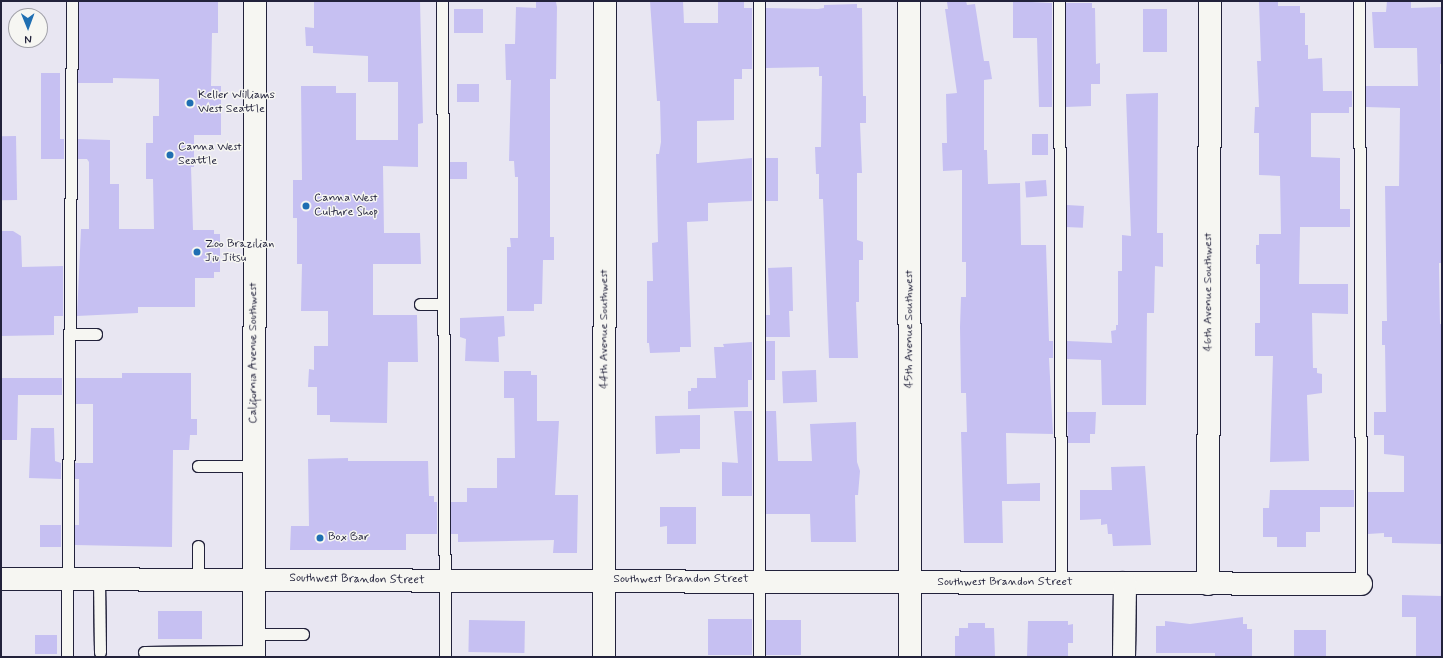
<!DOCTYPE html>
<style>
body{margin:0}
#map{position:relative;width:1443px;height:658px;overflow:hidden;background:#e8e6f2;font-family:Mynerve,sans-serif}
div>[style]{position:absolute}
.building>*{inset:0;background:#c6c0f2;transform-origin:0 0}
.roads{filter:drop-shadow(1px 0 #22223b) drop-shadow(-1px 0 #22223b) drop-shadow(0 1px #22223b) drop-shadow(0 -1px #22223b)}
.service>*{height:11px;margin:-5.5px;padding:0 5.5px;transform-origin:5.5px;border-radius:5.5px;background:#f6f6f2}
.minor>*{height:22px;margin:-11px;padding:0 11px;transform-origin:11px;border-radius:11px;background:#f6f6f2}
.secondary>*{height:22px;margin:-11px;padding:0 11px;transform-origin:11px;border-radius:11px;background:#f6f6f2}
.dots>*{width:11px;height:11px;translate:-50% -50%;box-sizing:border-box;border:2px solid #f6f6f2;border-radius:50%}
span{translate:-50% -50%;white-space:nowrap;text-align:center;line-height:1.15;-webkit-text-stroke:3px #f6f6f2;paint-order:stroke}
.poi-label{font-size:12px;color:#22223b}
.left{translate:0 -50%;text-align:left}
.street-label{font-size:12px;color:#22223b}
.frame{position:absolute;inset:0;border:2px solid #22223b;pointer-events:none}
.north{position:absolute;left:8px;top:8px;width:40px;height:40px;box-sizing:border-box;background:#f6f6f2;border:1px solid #a1a1a9;border-radius:50%;rotate:179deg;font-size:11px;font-weight:700;line-height:16px;text-align:center;color:#22223b}
.north::after{content:'';display:block;margin:auto;width:14px;height:18px;background:#1f6fb2;clip-path:polygon(50% 0,100% 100%,50% 72%,0 100%)}
</style>
<div id="map">
<div class="building">
<i style="clip-path:polygon(79px 1px,218px 1px,218px 33px,212px 33px,211px 86px,221px 86px,221px 135px,194px 135px,194px 167px,191px 167px,193px 230px,214px 230px,214px 234px,220px 234px,220px 272px,214px 272px,214px 278px,195px 278px,195px 307px,138px 307px,138px 313px,77px 316px,81px 229px,89px 229px,89px 162px,87px 159px,78px 159px,78px 139px,110px 140px,110px 184px,119px 184px,119px 229px,154px 229px,153px 179px,146px 179px,146px 143px,153px 143px,153px 116px,159px 116px,159px 79px,113px 78px,113px 83px,78px 83px)"></i>
<i style="clip-path:polygon(314px 1px,420px 1px,423px 123px,418px 124px,418px 167px,383px 166px,384px 233px,420px 233px,421px 264px,373px 264px,373px 315px,417px 315px,418px 362px,388px 362px,387px 423px,330px 422px,330px 415px,317px 415px,317px 387px,308px 387px,309px 369px,314px 370px,314px 346px,328px 346px,328px 311px,301px 311px,302px 264px,297px 264px,297px 218px,293px 218px,293px 180px,302px 180px,301px 86px,336px 86px,336px 93px,356px 93px,356px 140px,398px 140px,398px 82px,368px 82px,368px 56px,313px 53px,313px 46px,306px 46px,305px 27px,314px 28px)"></i>
<i style="clip-path:polygon(650px 1px,683px 1px,684px 23px,718px 23px,718px 1px,744px 1px,744px 8px,752px 8px,752px 69px,742px 69px,742px 79px,734px 79px,734px 120px,697px 121px,697px 163px,752px 158px,752px 201px,708px 203px,708px 221px,687px 222px,691px 347px,680px 347px,680px 352px,650px 353px,649px 343px,647px 343px,647px 281px,653px 281px,652px 243px,658px 242px,656px 154px,659px 154px,661px 142px,660px 101px,657px 101px)"></i>
<i style="clip-path:polygon(956px 1px,966px 1px,967px 5px,975px 4px,984px 61px,989px 61px,992px 79px,984px 80px,984px 150px,987px 150px,988px 184px,1020px 183px,1021px 245px,1046px 245px,1049px 341px,1053px 341px,1053px 358px,1049px 358px,1053px 434px,1006px 433px,1007px 484px,1040px 483px,1040px 501px,1002px 501px,1003px 543px,964px 543px,961px 432px,967px 432px,966px 393px,961px 393px,960px 327px,961px 297px,966px 297px,966px 262px,962px 262px,962px 170px,943px 171px,942px 143px,947px 143px,946px 94px,957px 93px,945px 9px,948px 9px,947px 2px)"></i>
<i style="clip-path:polygon(1013px 1px,1052px 3px,1052px 107px,1039px 107px,1037px 38px,1013px 38px)"></i>
<i style="clip-path:polygon(1387px 1px,1411px 1px,1411px 8px,1442px 7px,1442px 64px,1440px 64px,1442px 249px,1442px 263px,1439px 263px,1440px 324px,1442px 324px,1442px 544px,1392px 543px,1392px 537px,1384px 537px,1384px 533px,1368px 534px,1368px 492px,1404px 492px,1404px 456px,1384px 454px,1384px 435px,1374px 435px,1374px 412px,1386px 412px,1385px 345px,1382px 345px,1382px 321px,1387px 321px,1385px 186px,1399px 186px,1400px 108px,1366px 107px,1366px 86px,1418px 86px,1417px 48px,1374px 48px,1372px 12px,1386px 12px)"></i>
<i style="clip-path:polygon(536px 2px,556px 2px,557px 7px,556px 79px,550px 79px,550px 237px,554px 237px,554px 260px,543px 260px,542px 304px,534px 304px,534px 311px,507px 311px,507px 247px,511px 247px,510px 238px,518px 238px,518px 177px,515px 177px,514px 161px,509px 161px,511px 80px,506px 80px,505px 44px,515px 44px,516px 7px,536px 8px)"></i>
<i style="clip-path:polygon(1259px 2px,1278px 2px,1278px 6px,1300px 6px,1300px 13px,1305px 13px,1305px 45px,1308px 45px,1308px 59px,1322px 58px,1323px 91px,1352px 91px,1352px 107px,1349px 107px,1349px 113px,1311px 113px,1311px 157px,1340px 158px,1340px 209px,1350px 209px,1350px 227px,1300px 227px,1299px 284px,1348px 284px,1348px 314px,1312px 313px,1313px 368px,1317px 368px,1317px 373px,1322px 374px,1322px 393px,1307px 395px,1309px 461px,1270px 462px,1273px 356px,1255px 356px,1255px 323px,1260px 323px,1260px 264px,1256px 264px,1256px 245px,1259px 245px,1259px 234px,1281px 234px,1280px 176px,1259px 175px,1259px 133px,1254px 133px,1255px 107px,1259px 107px,1257px 61px,1261px 61px)"></i>
<i style="clip-path:polygon(1066px 3px,1092px 3px,1092px 8px,1095px 8px,1096px 64px,1100px 63px,1100px 84px,1091px 84px,1091px 106px,1066px 107px)"></i>
<i style="clip-path:polygon(857px 4px,857px 8px,862px 8px,863px 96px,866px 96px,866px 123px,860px 123px,862px 173px,857px 173px,857px 240px,863px 242px,863px 260px,859px 260px,859px 302px,856px 302px,858px 358px,829px 358px,823px 199px,819px 199px,819px 174px,816px 174px,815px 147px,821px 147px,822px 76px,819px 76px,819px 67px,766px 68px,766px 8px,818px 9px,824px 8px,824px 5px)"></i>
<i style="left:454px;top:9px;width:29px;height:24px"></i>
<i style="left:1143px;top:9px;width:24px;height:43px"></i>
<i style="clip-path:polygon(41px 73px,60px 73px,60px 139px,64px 139px,64px 159px,41px 159px)"></i>
<i style="left:457px;top:84px;width:22px;height:18px"></i>
<i style="clip-path:polygon(1158px 93px,1157px 233px,1163px 233px,1163px 267px,1155px 266px,1154px 313px,1147px 313px,1146px 405px,1102px 405px,1101px 360px,1067px 359px,1067px 341px,1112px 343px,1111px 331px,1116px 330px,1116px 325px,1118px 325px,1118px 271px,1122px 271px,1122px 235px,1131px 236px,1126px 94px)"></i>
<i style="left:1032px;top:134px;width:16px;height:21px"></i>
<i style="left:16px;top:136px;width:64px;height:15px;rotate:89deg"></i>
<i style="left:766px;top:158px;width:12px;height:43px"></i>
<i style="left:450px;top:162px;width:17px;height:17px"></i>
<i style="left:1046px;top:180px;width:16px;height:21px;rotate:86deg"></i>
<i style="left:1067px;top:205px;width:17px;height:22px;rotate:3deg"></i>
<i style="clip-path:polygon(1px 231px,13px 231px,21px 236px,22px 267px,63px 266px,63px 316px,54px 316px,54px 335px,1px 336px)"></i>
<i style="clip-path:polygon(792px 267px,793px 311px,789px 311px,790px 337px,766px 337px,766px 315px,770px 315px,768px 268px)"></i>
<i style="clip-path:polygon(504px 316px,505px 336px,498px 337px,499px 362px,465px 361px,466px 339px,460px 337px,460px 318px)"></i>
<i style="left:766px;top:341px;width:9px;height:39px"></i>
<i style="clip-path:polygon(752px 342px,752px 380px,748px 380px,748px 407px,688px 409px,688px 391px,691px 391px,691px 388px,697px 388px,697px 378px,716px 378px,714px 347px,724px 347px,723px 344px)"></i>
<i style="left:816px;top:370px;width:32px;height:34px;rotate:88deg"></i>
<i style="clip-path:polygon(504px 371px,531px 371px,531px 375px,537px 375px,537px 421px,559px 421px,555px 495px,578px 495px,577px 553px,553px 553px,554px 540px,458px 542px,458px 534px,451px 534px,451px 502px,467px 502px,467px 488px,497px 488px,497px 458px,515px 458px,514px 398px,504px 398px)"></i>
<i style="clip-path:polygon(122px 373px,191px 373px,191px 419px,197px 419px,197px 435px,190px 435px,189px 450px,173px 450px,172px 547px,75px 545px,75px 525px,79px 525px,79px 479px,75px 479px,75px 463px,93px 463px,93px 404px,76px 404px,76px 378px,122px 378px)"></i>
<i style="clip-path:polygon(1px 378px,62px 378px,62px 395px,18px 395px,17px 440px,1px 440px)"></i>
<i style="clip-path:polygon(734px 411px,752px 411px,752px 496px,722px 496px,722px 462px,738px 463px)"></i>
<i style="clip-path:polygon(766px 411px,776px 411px,778px 461px,812px 461px,810px 424px,856px 422px,857px 462px,860px 471px,858px 495px,855px 495px,856px 542px,811px 542px,810px 514px,766px 514px)"></i>
<i style="clip-path:polygon(1067px 412px,1096px 412px,1095px 434px,1090px 434px,1090px 443px,1068px 443px)"></i>
<i style="clip-path:polygon(700px 415px,700px 449px,680px 449px,680px 453px,656px 454px,655px 416px)"></i>
<i style="clip-path:polygon(31px 428px,54px 428px,55px 461px,61px 463px,61px 479px,29px 478px)"></i>
<i style="clip-path:polygon(348px 458px,348px 461px,428px 461px,429px 496px,434px 496px,434px 502px,437px 502px,437px 534px,406px 534px,406px 550px,290px 550px,291px 526px,309px 526px,308px 459px)"></i>
<i style="clip-path:polygon(1145px 466px,1151px 545px,1113px 546px,1112px 534px,1108px 534px,1107px 524px,1101px 525px,1101px 519px,1080px 520px,1080px 490px,1112px 490px,1111px 467px)"></i>
<i style="clip-path:polygon(1270px 490px,1354px 490px,1354px 507px,1320px 507px,1320px 532px,1306px 532px,1306px 547px,1277px 547px,1277px 537px,1263px 537px,1263px 508px,1269px 508px)"></i>
<i style="clip-path:polygon(660px 507px,696px 507px,696px 544px,667px 544px,667px 526px,660px 527px)"></i>
<i style="left:40px;top:525px;width:21px;height:22px"></i>
<i style="clip-path:polygon(1402px 595px,1442px 596px,1442px 657px,1416px 657px,1416px 617px,1402px 617px)"></i>
<i style="left:158px;top:611px;width:44px;height:28px"></i>
<i style="clip-path:polygon(1243px 617px,1243px 624px,1247px 624px,1247px 629px,1252px 629px,1252px 657px,1215px 657px,1215px 653px,1156px 653px,1156px 626px,1165px 626px,1165px 621px,1190px 624px)"></i>
<i style="left:708px;top:619px;width:44px;height:36px"></i>
<i style="left:469px;top:620px;width:56px;height:32px;rotate:1deg"></i>
<i style="left:766px;top:620px;width:35px;height:35px"></i>
<i style="clip-path:polygon(1028px 621px,1068px 621px,1068px 625px,1073px 624px,1073px 643px,1068px 643px,1068px 656px,1027px 656px)"></i>
<i style="clip-path:polygon(968px 623px,985px 623px,985px 628px,994px 628px,995px 656px,955px 656px,955px 636px,959px 636px,959px 628px,968px 628px)"></i>
<i style="left:1294px;top:630px;width:32px;height:27px"></i>
<i style="left:35px;top:635px;width:22px;height:19px"></i>
</div>
<div class="roads">
<div class="service">
<i style="left:442px;top:1px;width:656px;rotate:89.74deg"></i>
<i style="left:759px;top:1px;width:656px;rotate:90deg"></i>
<i style="left:1059px;top:1px;width:582px;rotate:89.8deg"></i>
<i style="left:1359px;top:1px;width:583px;rotate:89.8deg"></i>
<i style="left:420px;top:304px;width:23px"></i>
<i style="left:70px;top:334px;width:26px"></i>
<i style="left:198px;top:466px;width:56px"></i>
<i style="left:198px;top:546px;width:33px;rotate:90deg"></i>
<i style="left:99px;top:580px;width:72px;rotate:89.2deg"></i>
<i style="left:254px;top:634px;width:49px"></i>
<i style="left:144px;top:652px;width:110px;rotate:-0.5deg"></i>
<i style="left:67px;top:657px;width:656px;rotate:-89.56deg"></i>
</div>
<div class="minor">
<i style="left:909px;top:1px;width:656px;rotate:89.91deg"></i>
<i style="left:1px;top:579px;width:1360px;rotate:0.21deg"></i>
<i style="left:1208px;top:584px;width:583px;rotate:-89.8deg"></i>
<i style="left:604px;top:657px;width:656px;rotate:-89.91deg"></i>
<i style="left:1124px;top:657px;width:74px;rotate:-89.2deg"></i>
</div>
<div class="secondary">
<i style="left:254px;top:657px;width:656px;rotate:-89.91deg"></i>
</div>
</div>
<div class="dots">
<i style="left:190px;top:103px;background:#1f6fb2"></i>
<i style="left:170px;top:155px;background:#1f6fb2"></i>
<i style="left:306px;top:206px;background:#1f6fb2"></i>
<i style="left:197px;top:252px;background:#1f6fb2"></i>
<i style="left:320px;top:538px;background:#1f6fb2"></i>
</div>
<div class="poi-label">
<span class="left" style="left:198px;top:103px">Keller Williams<br>West Seattle</span>
<span class="left" style="left:178px;top:155px">Canna West<br>Seattle</span>
<span class="left" style="left:314px;top:206px">Canna West<br>Culture Shop</span>
<span class="left" style="left:205px;top:252px">Zoo Brazilian<br>Jiu Jitsu</span>
<span class="left" style="left:328px;top:538px">Box Bar</span>
</div>
<div class="street-label">
<span style="left:1209px;top:292px;rotate:-90deg">46th Avenue Southwest</span>
<span style="left:605px;top:329px;rotate:-90deg">44th Avenue Southwest</span>
<span style="left:910px;top:329px;rotate:-90deg">45th Avenue Southwest</span>
<span style="left:254px;top:353px;rotate:-90deg">California Avenue Southwest</span>
<span style="left:357px;top:580px;rotate:1deg">Southwest Brandon Street</span>
<span style="left:681px;top:580px">Southwest Brandon Street</span>
<span style="left:1005px;top:583px">Southwest Brandon Street</span>
</div>
<div class="frame"></div>
<div class="north">N</div>
</div>
